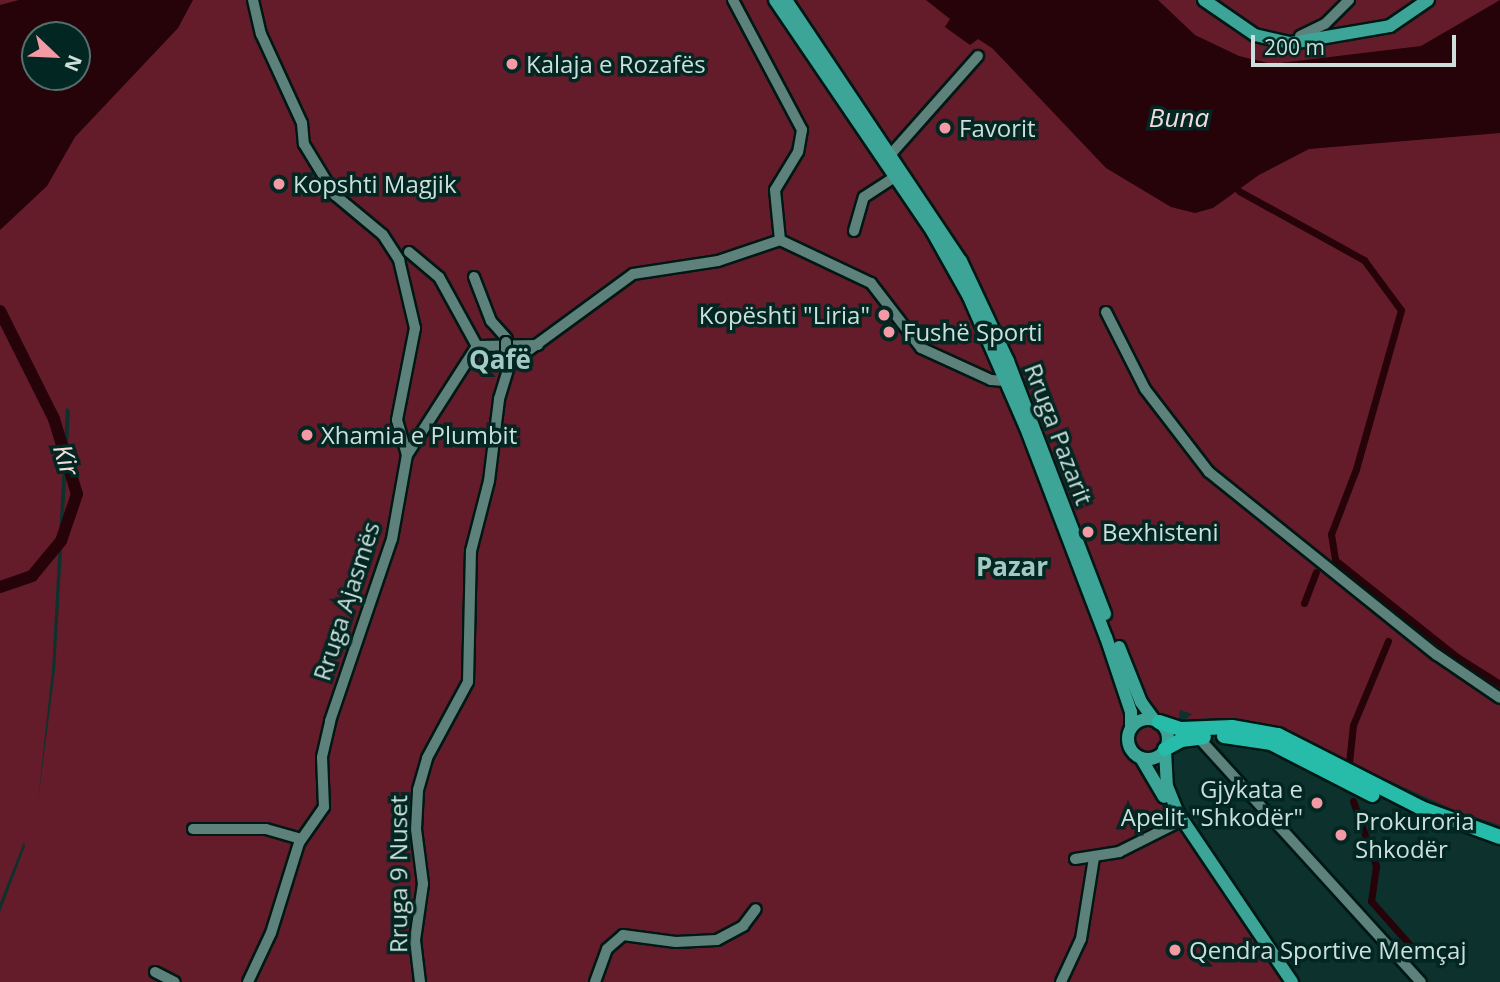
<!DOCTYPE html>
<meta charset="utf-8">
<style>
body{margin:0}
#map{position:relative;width:1500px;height:982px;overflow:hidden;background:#0d312c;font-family:"Open Sans",sans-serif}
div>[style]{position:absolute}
.green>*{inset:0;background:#641b2a}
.water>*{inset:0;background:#260209}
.canal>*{height:7px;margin:-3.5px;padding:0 3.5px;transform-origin:3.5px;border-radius:3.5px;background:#260209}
.river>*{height:12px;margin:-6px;padding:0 6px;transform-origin:6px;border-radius:6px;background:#260209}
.roads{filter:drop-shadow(2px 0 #001814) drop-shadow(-2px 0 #001814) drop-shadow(0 2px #001814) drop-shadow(0 -2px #001814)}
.minor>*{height:10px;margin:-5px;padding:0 5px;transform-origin:5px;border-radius:5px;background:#5d827b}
.major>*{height:12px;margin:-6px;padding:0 6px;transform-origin:6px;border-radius:6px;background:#3ca597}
.major>.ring{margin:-6px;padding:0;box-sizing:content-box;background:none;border:12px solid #3ca597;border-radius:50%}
.highway>*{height:14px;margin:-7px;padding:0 7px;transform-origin:7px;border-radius:7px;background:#26bca9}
.bridges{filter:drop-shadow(2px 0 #001814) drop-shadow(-2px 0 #001814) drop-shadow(0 2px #001814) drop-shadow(0 -2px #001814)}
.minor-bridge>*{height:10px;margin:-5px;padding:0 5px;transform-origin:5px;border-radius:5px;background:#5d827b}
.dots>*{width:19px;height:19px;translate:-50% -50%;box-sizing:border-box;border:4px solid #022722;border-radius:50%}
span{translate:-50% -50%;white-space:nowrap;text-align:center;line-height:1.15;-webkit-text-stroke:7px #022722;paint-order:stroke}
.poi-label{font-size:24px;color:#ccdfdb}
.left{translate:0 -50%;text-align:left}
.right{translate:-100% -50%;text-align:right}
.street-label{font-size:24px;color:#ccdfdb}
.water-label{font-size:26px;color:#f3dbdc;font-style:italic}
.neighbourhood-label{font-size:26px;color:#a3c9c2;font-weight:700}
.north{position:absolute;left:21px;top:21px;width:70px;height:70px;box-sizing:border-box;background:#022722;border:2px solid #53716c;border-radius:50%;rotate:113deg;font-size:19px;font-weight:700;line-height:28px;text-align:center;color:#ccdfdb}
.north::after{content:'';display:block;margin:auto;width:24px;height:32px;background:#f49aa4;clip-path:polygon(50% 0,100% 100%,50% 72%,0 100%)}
.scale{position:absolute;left:1251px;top:35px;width:205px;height:32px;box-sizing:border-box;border:4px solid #ccdfdb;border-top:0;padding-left:9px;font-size:21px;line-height:24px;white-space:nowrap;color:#ccdfdb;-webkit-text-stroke:5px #022722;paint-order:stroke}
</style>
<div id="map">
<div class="green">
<i style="clip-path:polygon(evenodd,0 0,131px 0,103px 118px,133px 0,1500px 0,1500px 825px,1459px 812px,1372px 773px,1210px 718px,1185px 720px,1192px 714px,1180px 710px,1166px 807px,1284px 982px,0 982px,0 912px,25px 846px,24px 842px,0 903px,0 0,35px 35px,77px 35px,77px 77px,35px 77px,35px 35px,0 0,66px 407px,70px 411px,55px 670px,38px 800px,52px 671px,66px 407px)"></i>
</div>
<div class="water">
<i style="clip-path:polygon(evenodd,19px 0,193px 0,178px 28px,75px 137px,47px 186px,0 230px,0 5px,19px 0,35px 35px,77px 35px,77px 77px,35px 77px,35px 35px)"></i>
<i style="clip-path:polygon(926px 0,1158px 0,1195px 35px,1239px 56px,1272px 64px,1421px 46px,1500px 0,1500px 133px,1309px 149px,1259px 175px,1213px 208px,1195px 213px,1171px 207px,1106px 168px,992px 48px,978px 39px,970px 45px,945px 27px,950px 19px)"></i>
</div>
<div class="canal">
<i style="left:1239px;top:191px;width:143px;rotate:28.9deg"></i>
<i style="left:1364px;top:260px;width:62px;rotate:53.5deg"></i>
<i style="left:1401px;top:310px;width:165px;rotate:105.8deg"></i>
<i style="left:1356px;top:469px;width:70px;rotate:111deg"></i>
<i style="left:1331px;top:534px;width:26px;rotate:81deg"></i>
<i style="left:1335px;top:560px;width:156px;rotate:38.5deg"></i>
<i style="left:1457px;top:657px;width:51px;rotate:32.1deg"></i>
<i style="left:1304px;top:603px;width:33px;rotate:-69deg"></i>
<i style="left:1349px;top:763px;width:38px;rotate:-84deg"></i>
<i style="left:1353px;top:725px;width:91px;rotate:-67.4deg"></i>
<i style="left:1353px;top:801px;width:69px;rotate:70.5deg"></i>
<i style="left:1376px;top:866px;width:35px;rotate:98deg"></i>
<i style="left:1371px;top:901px;width:72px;rotate:48.4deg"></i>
</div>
<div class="river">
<i style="left:0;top:311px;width:121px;rotate:63.4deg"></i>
<i style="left:54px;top:419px;width:78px;rotate:73deg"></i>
<i style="left:77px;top:494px;width:50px;rotate:108.8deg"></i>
<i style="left:61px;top:541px;width:45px;rotate:129.6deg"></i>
<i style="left:32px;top:576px;width:34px;rotate:161deg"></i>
</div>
<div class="roads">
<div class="minor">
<i style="left:253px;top:0;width:35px;rotate:77deg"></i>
<i style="left:261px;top:34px;width:98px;rotate:65.3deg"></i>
<i style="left:302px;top:123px;width:21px;rotate:85deg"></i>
<i style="left:304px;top:144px;width:60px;rotate:58.7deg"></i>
<i style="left:335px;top:195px;width:62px;rotate:39.8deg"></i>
<i style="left:383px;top:235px;width:30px;rotate:57deg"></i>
<i style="left:399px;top:260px;width:70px;rotate:76.8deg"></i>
<i style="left:415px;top:328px;width:94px;rotate:101.1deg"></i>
<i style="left:397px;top:420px;width:36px;rotate:74deg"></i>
<i style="left:733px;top:0;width:147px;rotate:62deg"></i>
<i style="left:802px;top:130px;width:22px;rotate:100deg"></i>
<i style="left:798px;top:152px;width:44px;rotate:121.2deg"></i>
<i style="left:775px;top:190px;width:50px;rotate:84.3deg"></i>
<i style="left:1300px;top:36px;width:28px;rotate:-26deg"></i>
<i style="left:1325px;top:24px;width:34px;rotate:-45deg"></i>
<i style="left:891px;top:154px;width:131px;rotate:-48.4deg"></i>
<i style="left:854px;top:231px;width:35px;rotate:-74deg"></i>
<i style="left:864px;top:197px;width:37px;rotate:-33deg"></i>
<i style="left:409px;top:252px;width:39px;rotate:40deg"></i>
<i style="left:439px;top:277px;width:79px;rotate:61.2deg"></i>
<i style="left:474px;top:277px;width:47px;rotate:68.9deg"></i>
<i style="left:491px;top:321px;width:24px;rotate:48deg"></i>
<i style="left:1106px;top:312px;width:86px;rotate:63.1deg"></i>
<i style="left:1145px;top:389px;width:105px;rotate:52.4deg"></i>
<i style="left:1209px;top:472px;width:292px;rotate:38.8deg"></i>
<i style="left:1437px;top:655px;width:76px;rotate:34.3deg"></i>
<i style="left:477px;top:346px;width:61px;rotate:-0.9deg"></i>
<i style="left:510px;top:364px;width:152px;rotate:-36.2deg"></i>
<i style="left:633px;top:274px;width:86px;rotate:-8.7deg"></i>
<i style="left:718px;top:261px;width:65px;rotate:-18.7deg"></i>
<i style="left:780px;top:240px;width:101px;rotate:25.3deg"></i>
<i style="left:871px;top:283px;width:82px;rotate:52.4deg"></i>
<i style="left:921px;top:348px;width:77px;rotate:24.6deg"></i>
<i style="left:991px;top:380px;width:14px;rotate:4deg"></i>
<i style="left:1198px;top:737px;width:331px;rotate:47.7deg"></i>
<i style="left:193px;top:829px;width:73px"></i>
<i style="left:266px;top:829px;width:36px;rotate:16deg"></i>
<i style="left:1075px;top:859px;width:45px;rotate:-9deg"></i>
<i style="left:1119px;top:852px;width:65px;rotate:-26.6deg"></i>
<i style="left:155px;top:972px;width:22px;rotate:27deg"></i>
<i style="left:248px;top:982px;width:54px;rotate:-64.9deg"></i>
<i style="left:271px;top:933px;width:94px;rotate:-72.7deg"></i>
<i style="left:299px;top:843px;width:44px;rotate:-55.2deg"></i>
<i style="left:324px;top:807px;width:50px;rotate:-92.3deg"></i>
<i style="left:322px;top:757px;width:37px;rotate:-77deg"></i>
<i style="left:330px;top:721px;width:192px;rotate:-71.2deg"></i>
<i style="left:392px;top:539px;width:85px;rotate:-79.9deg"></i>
<i style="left:407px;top:455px;width:130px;rotate:-57.3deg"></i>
<i style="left:420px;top:982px;width:42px;rotate:-96.8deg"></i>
<i style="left:415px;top:940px;width:57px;rotate:-81.9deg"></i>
<i style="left:423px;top:884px;width:55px;rotate:-97.3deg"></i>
<i style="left:416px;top:829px;width:39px;rotate:-87deg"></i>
<i style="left:418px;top:790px;width:33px;rotate:-74deg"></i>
<i style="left:427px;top:758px;width:86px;rotate:-61.7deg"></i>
<i style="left:468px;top:682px;width:131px;rotate:-88.7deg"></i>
<i style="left:471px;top:551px;width:72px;rotate:-75.6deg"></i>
<i style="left:489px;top:481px;width:83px;rotate:-83deg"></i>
<i style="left:499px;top:399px;width:37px;rotate:-73deg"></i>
<i style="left:595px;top:982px;width:35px;rotate:-70deg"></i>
<i style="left:607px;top:949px;width:21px;rotate:-41deg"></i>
<i style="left:623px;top:935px;width:53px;rotate:7.5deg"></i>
<i style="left:676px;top:942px;width:41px;rotate:-2.8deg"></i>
<i style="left:717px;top:940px;width:30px;rotate:-28deg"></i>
<i style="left:743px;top:926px;width:21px;rotate:-53deg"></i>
<i style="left:1061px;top:982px;width:47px;rotate:-65.1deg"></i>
<i style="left:1081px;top:939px;width:82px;rotate:-80.9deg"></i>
</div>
<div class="major">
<i style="left:775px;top:0;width:279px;rotate:55.8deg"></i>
<i style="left:932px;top:231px;width:76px;rotate:60.7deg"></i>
<i style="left:969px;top:297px;width:143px;rotate:66.5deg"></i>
<i style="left:1026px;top:428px;width:224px;rotate:69.1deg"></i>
<i style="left:1106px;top:637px;width:79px;rotate:71.6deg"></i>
<i style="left:1131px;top:712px;width:16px;rotate:90deg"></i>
<i style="left:786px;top:0;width:314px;rotate:56.2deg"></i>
<i style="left:961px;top:261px;width:110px;rotate:64.8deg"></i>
<i style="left:1008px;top:361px;width:271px;rotate:69deg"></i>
<i style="left:1204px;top:0;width:62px;rotate:34.5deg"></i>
<i style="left:1255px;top:35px;width:37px;rotate:13deg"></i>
<i style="left:1291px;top:43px;width:100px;rotate:-9.7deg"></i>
<i style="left:1390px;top:26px;width:46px;rotate:-34.4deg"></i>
<i style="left:1119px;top:647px;width:59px;rotate:68.2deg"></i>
<i style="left:1141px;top:702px;width:22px;rotate:54deg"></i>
<i class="ring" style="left:1128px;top:719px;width:28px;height:28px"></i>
<i style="left:1165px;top:750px;width:36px;rotate:87deg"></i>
<i style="left:1167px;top:786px;width:29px;rotate:68deg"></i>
<i style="left:1178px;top:813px;width:204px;rotate:56deg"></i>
<i style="left:1141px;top:758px;width:45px;rotate:59.5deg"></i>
</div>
<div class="highway">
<i style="left:1159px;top:722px;width:23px;rotate:18deg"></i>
<i style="left:1181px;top:729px;width:51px;rotate:-2.2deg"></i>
<i style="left:1232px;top:727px;width:47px;rotate:9.9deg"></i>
<i style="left:1278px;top:735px;width:161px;rotate:27deg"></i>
<i style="left:1421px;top:808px;width:84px;rotate:20.2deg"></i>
<i style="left:1224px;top:736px;width:48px;rotate:8.5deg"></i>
<i style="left:1271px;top:743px;width:114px;rotate:27.2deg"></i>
<i style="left:1165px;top:749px;width:18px;rotate:-29deg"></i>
<i style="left:1181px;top:740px;width:23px;rotate:-7deg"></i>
</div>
</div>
<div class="bridges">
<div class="minor-bridge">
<i style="left:506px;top:342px;width:9px;rotate:90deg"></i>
</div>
</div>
<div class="dots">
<i style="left:512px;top:64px;background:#f49aa4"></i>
<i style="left:945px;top:128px;background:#f49aa4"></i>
<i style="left:279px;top:184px;background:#f49aa4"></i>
<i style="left:884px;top:315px;background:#f49aa4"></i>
<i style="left:889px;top:332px;background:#f49aa4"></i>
<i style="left:307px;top:435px;background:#f49aa4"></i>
<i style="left:1088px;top:532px;background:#f49aa4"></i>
<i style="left:1317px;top:803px;background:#f49aa4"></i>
<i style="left:1341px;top:835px;background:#f49aa4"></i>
<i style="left:1175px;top:950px;background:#f49aa4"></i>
</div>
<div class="poi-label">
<span class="left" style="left:526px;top:64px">Kalaja e Rozafës</span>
<span class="left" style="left:959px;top:128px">Favorit</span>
<span class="left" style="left:293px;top:184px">Kopshti Magjik</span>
<span class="right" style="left:870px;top:315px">Kopështi "Liria"</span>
<span class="left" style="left:903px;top:332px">Fushë Sporti</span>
<span class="left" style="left:321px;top:435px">Xhamia e Plumbit</span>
<span class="left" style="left:1102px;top:532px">Bexhisteni</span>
<span class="right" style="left:1303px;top:803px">Gjykata e<br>Apelit "Shkodër"</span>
<span class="left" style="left:1355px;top:835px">Prokuroria<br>Shkodër</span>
<span class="left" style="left:1189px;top:950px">Qendra Sportive Memçaj</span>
</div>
<div class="street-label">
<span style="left:1059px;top:434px;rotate:69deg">Rruga Pazarit</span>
<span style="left:346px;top:601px;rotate:-72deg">Rruga Ajasmës</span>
<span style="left:398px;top:874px;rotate:-90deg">Rruga 9 Nuset</span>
</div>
<div class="water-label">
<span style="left:1179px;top:118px">Buna</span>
<span style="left:66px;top:460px;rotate:73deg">Kir</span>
</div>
<div class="neighbourhood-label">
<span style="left:500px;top:360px">Qafë</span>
<span style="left:1012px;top:567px">Pazar</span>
</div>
<div class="north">N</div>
<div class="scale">200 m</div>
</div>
